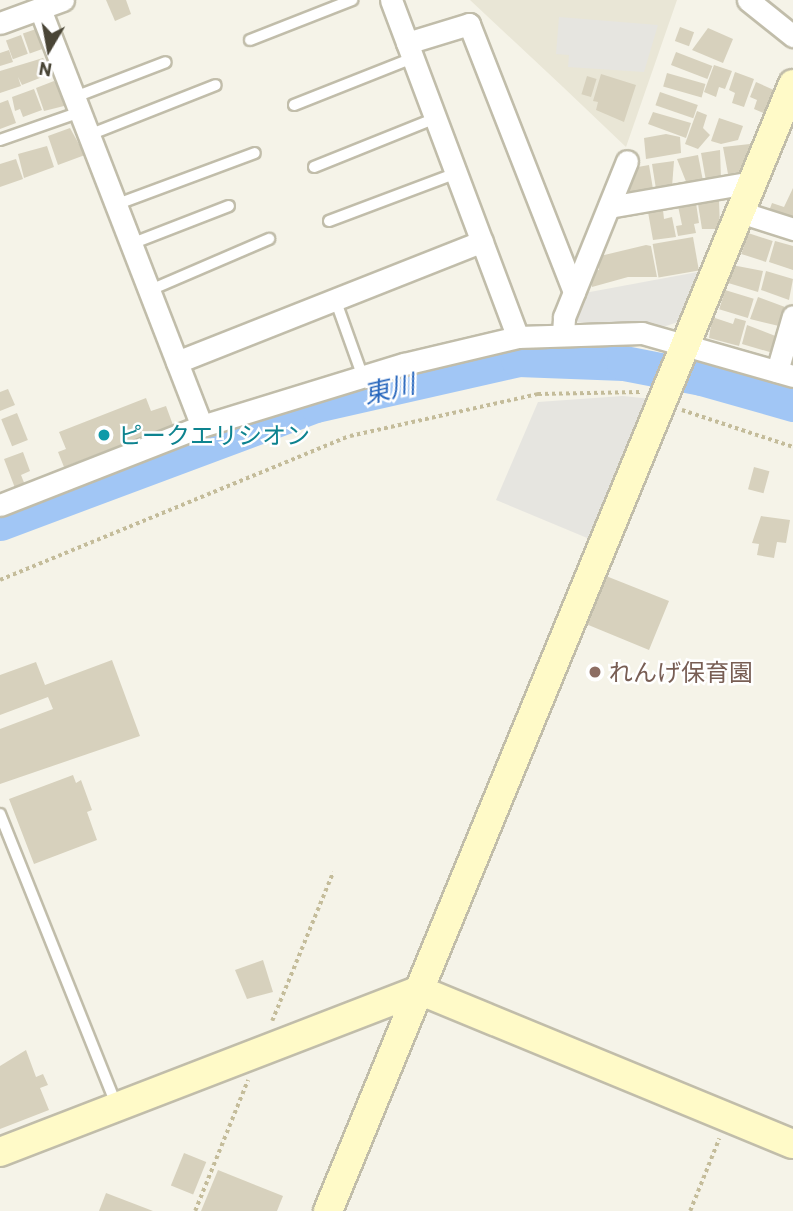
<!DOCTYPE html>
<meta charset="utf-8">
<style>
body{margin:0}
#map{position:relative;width:793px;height:1211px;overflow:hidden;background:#f5f3e8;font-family:Barlow,"Noto Sans JP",sans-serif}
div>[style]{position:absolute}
.residential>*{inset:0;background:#e9e6d6}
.parking>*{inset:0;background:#e6e5e0}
.river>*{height:35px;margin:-17.5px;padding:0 17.5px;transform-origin:17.5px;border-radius:17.5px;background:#a1c6f5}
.building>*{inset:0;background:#d7d1bd;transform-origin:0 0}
.path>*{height:3.5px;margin-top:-1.75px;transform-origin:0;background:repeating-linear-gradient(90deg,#c4bc9a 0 3.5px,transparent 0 7px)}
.roads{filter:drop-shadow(2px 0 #c1bdaa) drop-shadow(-2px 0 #c1bdaa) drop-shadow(0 2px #c1bdaa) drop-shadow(0 -2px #c1bdaa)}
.lane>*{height:10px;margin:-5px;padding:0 5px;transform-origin:5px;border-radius:5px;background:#fff}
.street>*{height:21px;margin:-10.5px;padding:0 10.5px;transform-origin:10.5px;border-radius:10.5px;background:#fff}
.secondary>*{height:28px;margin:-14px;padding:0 14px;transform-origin:14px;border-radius:14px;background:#fffac8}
.dots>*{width:19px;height:19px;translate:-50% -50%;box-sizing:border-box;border:4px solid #fff;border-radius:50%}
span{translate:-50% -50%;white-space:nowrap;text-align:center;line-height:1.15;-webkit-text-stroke:5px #fff;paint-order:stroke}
.culture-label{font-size:24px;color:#0d838f}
.left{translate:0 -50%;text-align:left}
.education-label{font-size:24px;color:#785e54}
.water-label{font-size:26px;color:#2867bd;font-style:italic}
.north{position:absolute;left:14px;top:14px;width:70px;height:70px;-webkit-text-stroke:5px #fff;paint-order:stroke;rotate:190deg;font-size:19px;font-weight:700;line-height:28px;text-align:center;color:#494536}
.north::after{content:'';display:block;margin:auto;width:24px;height:32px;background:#494536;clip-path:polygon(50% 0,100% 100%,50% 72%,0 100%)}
</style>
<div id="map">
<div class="residential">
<i style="clip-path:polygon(470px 0,677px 0,626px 147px,563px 87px)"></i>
</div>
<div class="parking">
<i style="clip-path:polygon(559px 17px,658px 25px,644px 72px,568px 67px,569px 55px,556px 54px)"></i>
<i style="clip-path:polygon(703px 271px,684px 320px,666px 326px,569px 322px,579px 294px)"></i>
<i style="clip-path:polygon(623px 396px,651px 399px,592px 540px,496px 500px,538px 402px)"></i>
</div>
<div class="river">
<i style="left:0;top:523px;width:337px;rotate:-20.5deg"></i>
<i style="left:316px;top:405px;width:207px;rotate:-12.8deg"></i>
<i style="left:518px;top:359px;width:106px;rotate:2.2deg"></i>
<i style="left:624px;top:363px;width:78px;rotate:11deg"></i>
<i style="left:701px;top:378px;width:96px;rotate:15.8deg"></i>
</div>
<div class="building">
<i style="clip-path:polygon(106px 0,126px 0,131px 14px,115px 21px)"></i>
<i style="left:680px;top:27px;width:15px;height:15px;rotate:20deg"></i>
<i style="left:39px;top:28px;width:21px;height:17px;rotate:71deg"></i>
<i style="clip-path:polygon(708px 28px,733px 39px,723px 63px,692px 50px)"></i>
<i style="left:21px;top:35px;width:20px;height:16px;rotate:70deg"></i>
<i style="clip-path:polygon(9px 50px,13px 62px,0 66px,0 53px)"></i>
<i style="left:676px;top:52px;width:39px;height:14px;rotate:21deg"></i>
<i style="clip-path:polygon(43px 58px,55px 72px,22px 85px,18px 77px,21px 86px,0 93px,0 71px)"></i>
<i style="clip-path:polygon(714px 65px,732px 71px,725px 89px,719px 87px,716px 97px,704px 92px)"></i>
<i style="clip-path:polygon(735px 72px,754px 79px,744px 107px,732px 103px,735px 93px,729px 90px)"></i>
<i style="left:667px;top:73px;width:40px;height:14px;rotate:16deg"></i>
<i style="clip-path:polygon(601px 74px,636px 85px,624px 122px,596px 110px,598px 102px,593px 101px)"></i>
<i style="left:587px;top:76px;width:10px;height:19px;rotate:17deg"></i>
<i style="clip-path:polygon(54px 81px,66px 96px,64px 106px,44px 111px,36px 88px)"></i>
<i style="clip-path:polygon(756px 82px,776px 91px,766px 114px,754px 109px,757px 100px,750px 97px)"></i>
<i style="clip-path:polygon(34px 89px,42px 110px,23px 117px,20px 109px,15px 111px,12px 97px)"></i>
<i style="left:660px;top:92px;width:40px;height:14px;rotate:19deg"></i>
<i style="clip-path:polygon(8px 100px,16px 123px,0 129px,0 103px)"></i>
<i style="clip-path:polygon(697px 111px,707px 115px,703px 128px,710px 135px,698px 149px,685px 144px)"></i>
<i style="clip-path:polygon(653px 112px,691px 123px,686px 138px,648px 124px)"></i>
<i style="clip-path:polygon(719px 118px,743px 126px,738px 140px,721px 144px,711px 141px)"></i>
<i style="clip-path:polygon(70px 128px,85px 155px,58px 165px,48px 136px)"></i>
<i style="clip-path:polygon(666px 134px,680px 137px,681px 153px,646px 159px,644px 138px)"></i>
<i style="clip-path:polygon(750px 144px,752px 153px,744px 160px,743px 171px,728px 174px,723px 147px)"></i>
<i style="clip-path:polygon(47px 146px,54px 167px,24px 178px,18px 154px)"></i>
<i style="clip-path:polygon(720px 150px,721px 179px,706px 181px,701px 153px)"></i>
<i style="clip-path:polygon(698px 155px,703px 181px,687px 184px,677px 159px)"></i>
<i style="clip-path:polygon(16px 159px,23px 179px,0 187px,0 164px)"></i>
<i style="clip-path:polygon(674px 161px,672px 187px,656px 189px,652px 164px)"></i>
<i style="clip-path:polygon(649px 165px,653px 189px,630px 196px,627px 182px,632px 181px,632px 168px)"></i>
<i style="clip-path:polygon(793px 188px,793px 219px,769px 211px,772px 203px,784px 207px)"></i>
<i style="clip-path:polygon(719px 200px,720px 229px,702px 229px,698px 204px)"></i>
<i style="clip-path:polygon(696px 203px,699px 223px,694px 224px,696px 233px,678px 236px,676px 226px,682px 225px,678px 206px)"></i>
<i style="clip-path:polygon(663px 210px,664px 219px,672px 217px,676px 237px,653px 240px,648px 212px)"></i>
<i style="left:748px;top:233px;width:26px;height:22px;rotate:18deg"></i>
<i style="left:693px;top:237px;width:34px;height:41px;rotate:80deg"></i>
<i style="clip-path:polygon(775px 241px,793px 246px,793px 270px,769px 262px)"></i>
<i style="clip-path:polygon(646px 245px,651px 246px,657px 277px,628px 277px,592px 287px,589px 271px,599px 270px,596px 257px)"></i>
<i style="clip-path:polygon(732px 265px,763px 271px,758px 292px,725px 282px)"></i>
<i style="clip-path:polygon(766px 271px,793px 279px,789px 300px,761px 290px)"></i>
<i style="left:725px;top:290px;width:30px;height:20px;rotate:17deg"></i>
<i style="clip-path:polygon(758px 297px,785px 307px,779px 326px,750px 319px)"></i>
<i style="clip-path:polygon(712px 317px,733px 324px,735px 318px,746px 321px,739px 346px,709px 338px)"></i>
<i style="clip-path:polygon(747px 325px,778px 337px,773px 353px,742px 344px)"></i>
<i style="clip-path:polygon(8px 389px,15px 405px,0 411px,0 392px)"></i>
<i style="clip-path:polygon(146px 398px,151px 411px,166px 406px,173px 425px,64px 467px,58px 452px,66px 449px,59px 432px)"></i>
<i style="left:17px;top:413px;width:29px;height:17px;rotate:68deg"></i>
<i style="clip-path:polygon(23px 452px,30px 471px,21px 475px,25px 485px,15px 488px,4px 459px)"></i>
<i style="left:754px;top:467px;width:16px;height:23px;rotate:15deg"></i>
<i style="clip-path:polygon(761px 516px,790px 520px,786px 543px,777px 542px,774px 558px,757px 555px,759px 544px,752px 543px)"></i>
<i style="clip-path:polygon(606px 576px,669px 601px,649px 650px,586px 624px,602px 587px,598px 586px)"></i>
<i style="clip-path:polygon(112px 660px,140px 736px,0 784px,0 729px,53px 709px,48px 697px,0 715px,0 675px,36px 662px,45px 685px)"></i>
<i style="clip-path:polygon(73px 775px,76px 783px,81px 780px,92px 810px,87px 812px,97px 840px,34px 864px,9px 799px)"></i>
<i style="clip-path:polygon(263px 960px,273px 992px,247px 999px,235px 970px)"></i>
<i style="clip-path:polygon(26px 1050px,36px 1077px,43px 1074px,48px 1085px,40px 1088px,49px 1110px,0 1129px,0 1066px)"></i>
<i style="left:184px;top:1153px;width:24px;height:35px;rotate:22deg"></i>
<i style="clip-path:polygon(218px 1170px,283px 1196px,277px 1211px,201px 1211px)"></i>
<i style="clip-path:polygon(106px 1193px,153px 1211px,99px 1211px)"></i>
</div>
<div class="path">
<i style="left:682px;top:410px;width:117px;rotate:18.4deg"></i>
<i style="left:0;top:580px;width:378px;rotate:-22.4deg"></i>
<i style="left:350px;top:436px;width:193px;rotate:-12.6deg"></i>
<i style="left:538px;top:394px;width:102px;rotate:-1.1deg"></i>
<i style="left:272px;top:1021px;width:161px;rotate:-67.7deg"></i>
<i style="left:195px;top:1211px;width:141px;rotate:-68deg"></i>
<i style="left:690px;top:1211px;width:78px;rotate:-68.1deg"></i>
</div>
<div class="roads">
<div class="lane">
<i style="left:250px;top:40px;width:110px;rotate:-21.4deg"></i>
<i style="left:75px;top:97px;width:97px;rotate:-21deg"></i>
<i style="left:294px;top:105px;width:128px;rotate:-21.6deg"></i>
<i style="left:89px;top:135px;width:136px;rotate:-21.5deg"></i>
<i style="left:0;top:140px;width:85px;rotate:-19.3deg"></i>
<i style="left:314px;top:167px;width:131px;rotate:-21.9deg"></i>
<i style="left:115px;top:205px;width:149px;rotate:-20.4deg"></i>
<i style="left:329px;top:221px;width:137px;rotate:-20.6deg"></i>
<i style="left:131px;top:244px;width:105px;rotate:-21.2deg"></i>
<i style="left:148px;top:291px;width:132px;rotate:-23.3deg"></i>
<i style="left:335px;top:299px;width:83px;rotate:70.3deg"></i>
<i style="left:0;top:814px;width:315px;rotate:68.2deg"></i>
</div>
<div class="street">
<i style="left:391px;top:0;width:360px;rotate:69.4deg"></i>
<i style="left:748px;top:0;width:58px;rotate:38.7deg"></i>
<i style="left:40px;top:9px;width:447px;rotate:68.8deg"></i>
<i style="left:0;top:23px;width:67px;rotate:-20.1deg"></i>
<i style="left:407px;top:43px;width:65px;rotate:-17deg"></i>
<i style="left:469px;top:24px;width:288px;rotate:68.6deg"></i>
<i style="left:609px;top:207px;width:145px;rotate:-9.9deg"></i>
<i style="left:740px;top:212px;width:56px;rotate:17.8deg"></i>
<i style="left:563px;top:333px;width:16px;rotate:-86deg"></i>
<i style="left:564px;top:317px;width:168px;rotate:-68deg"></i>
<i style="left:177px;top:362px;width:328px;rotate:-21.6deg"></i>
<i style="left:777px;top:371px;width:57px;rotate:-73.8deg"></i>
<i style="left:0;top:505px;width:217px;rotate:-21.4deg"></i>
<i style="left:202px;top:426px;width:211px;rotate:-17.1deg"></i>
<i style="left:404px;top:364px;width:117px;rotate:-13.3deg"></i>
<i style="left:518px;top:337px;width:124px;rotate:-1.8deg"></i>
<i style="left:642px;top:333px;width:157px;rotate:15.9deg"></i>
</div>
<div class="secondary">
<i style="left:0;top:1152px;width:449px;rotate:-21.1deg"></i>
<i style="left:419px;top:990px;width:404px;rotate:22.4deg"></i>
<i style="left:328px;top:1211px;width:1219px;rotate:-67.58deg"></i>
</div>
</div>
<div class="dots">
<i style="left:104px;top:435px;background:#0f9aa8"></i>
<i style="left:595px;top:672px;background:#8d6e63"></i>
</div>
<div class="culture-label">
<span class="left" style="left:118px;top:435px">ピークエリシオン</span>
</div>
<div class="education-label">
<span class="left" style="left:609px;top:672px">れんげ保育園</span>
</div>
<div class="water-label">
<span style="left:389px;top:388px;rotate:-13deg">東川</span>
</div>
<div class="north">N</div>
</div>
